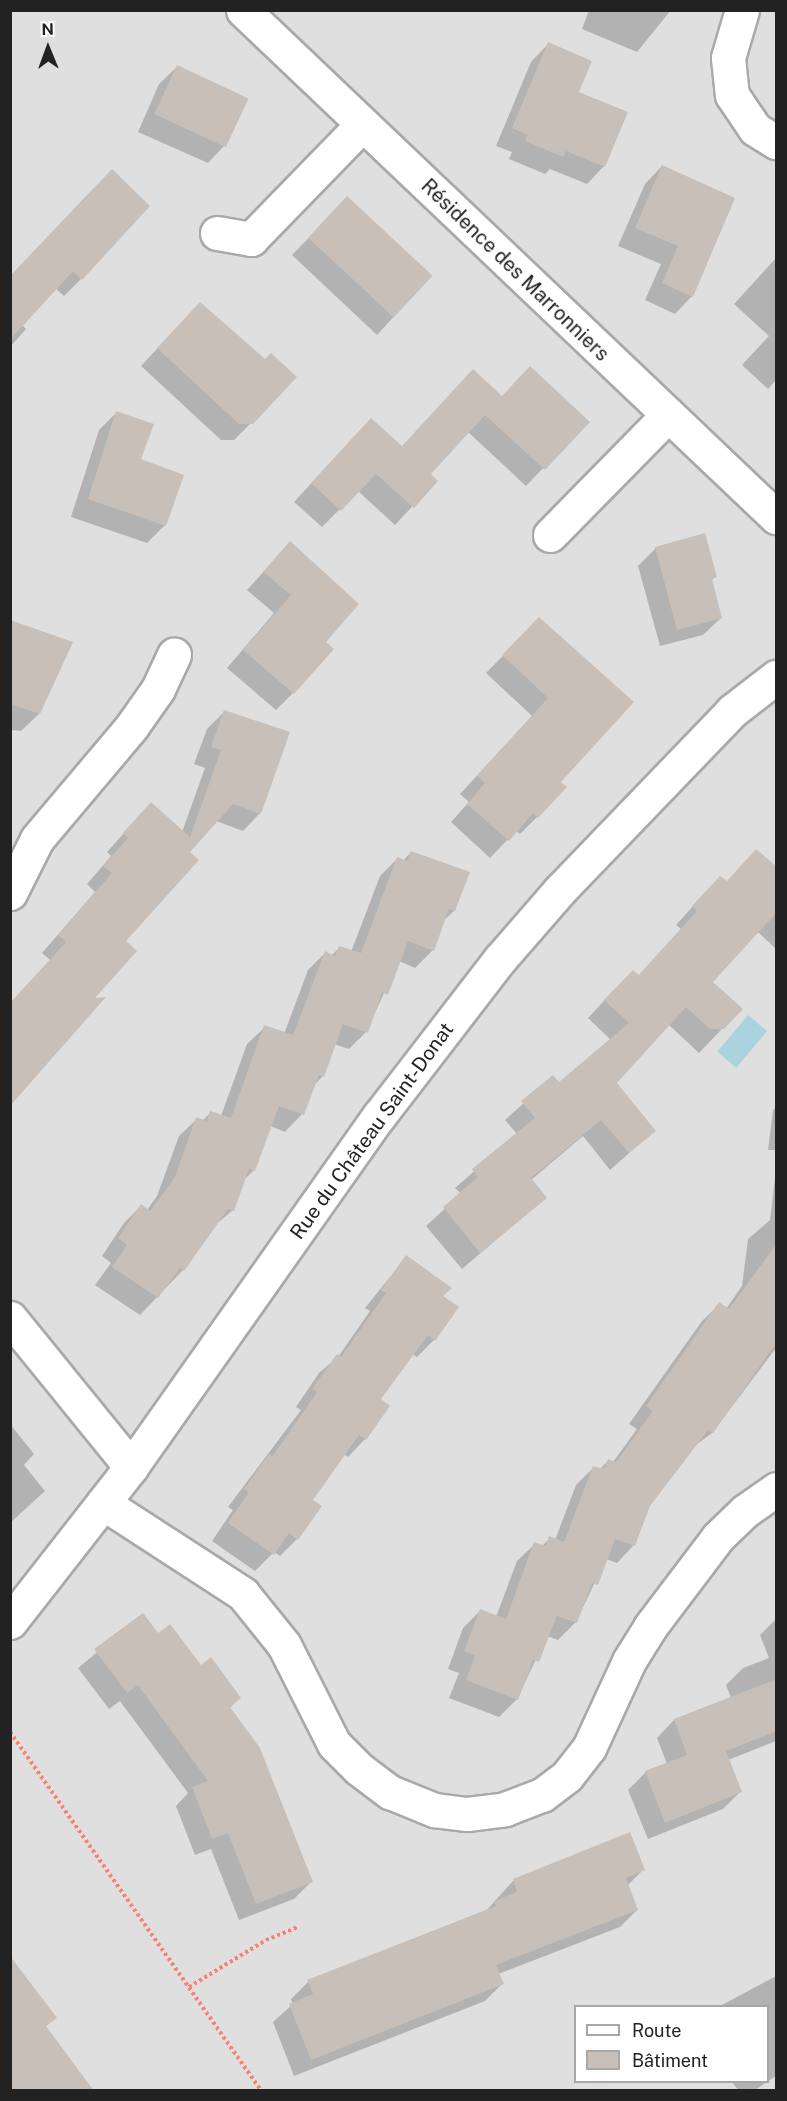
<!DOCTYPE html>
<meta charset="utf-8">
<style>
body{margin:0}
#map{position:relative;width:787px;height:2101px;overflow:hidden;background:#f2efe9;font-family:"Public Sans",sans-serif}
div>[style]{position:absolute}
.residential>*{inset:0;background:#e0dfdf}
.water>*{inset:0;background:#aad3df;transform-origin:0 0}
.shadow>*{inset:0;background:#0003}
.building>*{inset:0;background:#c7bfb8;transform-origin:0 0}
.path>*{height:4px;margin-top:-2px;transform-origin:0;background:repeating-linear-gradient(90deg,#fa8072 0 3px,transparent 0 6px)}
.roads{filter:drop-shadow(2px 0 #a9a9a9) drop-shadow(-2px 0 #a9a9a9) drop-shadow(0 2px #a9a9a9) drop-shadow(0 -2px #a9a9a9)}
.street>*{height:33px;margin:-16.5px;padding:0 16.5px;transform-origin:16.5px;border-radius:16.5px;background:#fff}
span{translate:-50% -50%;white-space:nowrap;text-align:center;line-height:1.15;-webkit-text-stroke:5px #fff;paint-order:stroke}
.street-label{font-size:20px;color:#222}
.frame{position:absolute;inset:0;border:12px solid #222;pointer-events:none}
.legend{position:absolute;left:574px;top:2005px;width:195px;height:78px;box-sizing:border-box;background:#fff;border:2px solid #a7a7a7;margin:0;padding:8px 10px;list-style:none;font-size:18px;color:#222}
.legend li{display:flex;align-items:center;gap:12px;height:30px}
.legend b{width:30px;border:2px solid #a7a7a7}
.north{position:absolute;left:18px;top:18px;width:60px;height:60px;-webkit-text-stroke:4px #fff;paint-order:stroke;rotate:359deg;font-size:16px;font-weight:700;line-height:24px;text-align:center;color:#222}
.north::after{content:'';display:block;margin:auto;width:21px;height:27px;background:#222;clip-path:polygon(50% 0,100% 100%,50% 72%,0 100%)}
</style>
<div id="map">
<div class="residential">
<i style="clip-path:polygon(evenodd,11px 11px,776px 11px,776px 2090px,11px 2090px,11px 11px,576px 2006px,768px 2006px,768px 2082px,576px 2082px,576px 2006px)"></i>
</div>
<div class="water">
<i style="left:748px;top:1015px;width:25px;height:48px;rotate:40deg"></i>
</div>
<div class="shadow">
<i style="clip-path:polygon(589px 10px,671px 10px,637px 52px,582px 29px)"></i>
<i style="clip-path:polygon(548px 44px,577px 93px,604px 166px,587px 184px,550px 169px,545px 174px,509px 159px,512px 152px,496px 146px,531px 62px)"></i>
<i style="clip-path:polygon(177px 67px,225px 145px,208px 163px,138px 132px,159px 84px)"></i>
<i style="clip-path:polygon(662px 166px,692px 296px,675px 314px,645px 300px,661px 264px,618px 246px,645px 184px)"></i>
<i style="clip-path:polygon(94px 188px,81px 279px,64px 296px,55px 288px,22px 325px,26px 329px,10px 347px,10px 277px)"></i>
<i style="clip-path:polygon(330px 216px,431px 276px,377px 335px,292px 255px)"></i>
<i style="clip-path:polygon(776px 258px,776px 380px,768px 389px,742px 365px,769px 336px,734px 304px)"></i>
<i style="clip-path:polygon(183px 321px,252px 422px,234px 440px,221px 440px,141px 366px)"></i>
<i style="clip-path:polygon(501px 398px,587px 422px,526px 486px,468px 432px,429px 475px,436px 481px,395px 525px,358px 491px,322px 527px,294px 502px,354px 437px,401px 448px)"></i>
<i style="clip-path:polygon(117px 412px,165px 525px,147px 543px,71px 517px,99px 430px)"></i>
<i style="clip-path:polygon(290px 543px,324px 642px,293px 693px,276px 710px,227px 668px,274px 613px,247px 590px)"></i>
<i style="clip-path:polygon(656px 548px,715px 577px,711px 581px,721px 618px,703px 635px,660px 646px,638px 566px)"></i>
<i style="clip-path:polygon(539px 619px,559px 782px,537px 817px,520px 834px,516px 831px,490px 858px,451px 822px,469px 802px,460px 794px,532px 716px,486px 673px)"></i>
<i style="clip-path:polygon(10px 625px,39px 714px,21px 731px,10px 730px)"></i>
<i style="clip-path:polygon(225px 711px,260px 813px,243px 831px,216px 821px,188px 852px,123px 941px,91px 1000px,10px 1104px,10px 1003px,50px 960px,42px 953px,95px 892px,87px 884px,111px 856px,107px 852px,134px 822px,182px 832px,205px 768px,194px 764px,207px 729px)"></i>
<i style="clip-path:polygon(411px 852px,454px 911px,443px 921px,433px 950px,415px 968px,399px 961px,366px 1032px,349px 1049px,334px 1044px,323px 1076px,312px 1087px,302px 1114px,285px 1132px,270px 1126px,254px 1170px,243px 1181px,233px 1210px,213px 1227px,183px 1270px,140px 1315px,95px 1285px,111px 1263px,102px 1256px,124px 1223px,141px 1206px,147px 1210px,157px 1196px,179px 1136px,197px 1119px,202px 1121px,211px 1112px,221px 1116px,247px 1044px,265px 1027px,284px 1034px,308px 970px,325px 953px,331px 956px,340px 947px,351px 952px,380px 876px,397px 859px,403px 861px)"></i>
<i style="clip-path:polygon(776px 870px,776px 949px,757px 931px,710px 982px,741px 1009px,699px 1053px,668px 1024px,615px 1083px,654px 1131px,610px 1170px,583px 1136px,531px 1180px,545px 1198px,462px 1269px,426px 1226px,461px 1194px,455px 1188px,517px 1134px,505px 1120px,553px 1077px,558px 1084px,611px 1040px,588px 1018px,615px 989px,638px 976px,681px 929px,676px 925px,703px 895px,726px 883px)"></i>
<i style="clip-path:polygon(776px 1107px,776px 1150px,768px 1150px,773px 1110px)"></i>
<i style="clip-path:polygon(776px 1169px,776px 1348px,712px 1433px,692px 1448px,649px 1505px,634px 1545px,617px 1563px,606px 1559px,576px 1622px,558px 1640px,547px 1636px,517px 1699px,499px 1717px,449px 1698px,459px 1673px,448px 1669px,463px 1628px,480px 1611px,496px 1617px,517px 1561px,535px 1544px,542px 1546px,550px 1538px,555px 1540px,576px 1485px,594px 1467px,600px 1469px,608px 1461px,613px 1462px,637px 1429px,629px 1424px,702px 1321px,720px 1304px,726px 1309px,742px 1286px,748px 1239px,770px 1220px)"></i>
<i style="clip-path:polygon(406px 1257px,442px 1297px,434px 1340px,417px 1357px,412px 1354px,379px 1400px,365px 1439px,348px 1457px,344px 1454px,311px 1500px,297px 1539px,280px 1556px,274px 1552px,255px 1571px,212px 1541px,233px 1510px,228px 1507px,301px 1410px,296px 1407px,319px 1373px,338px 1357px,370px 1311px,365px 1308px)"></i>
<i style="clip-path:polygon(10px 1424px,34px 1454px,24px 1465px,45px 1491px,10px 1523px)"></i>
<i style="clip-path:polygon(142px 1615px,157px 1635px,239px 1698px,229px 1709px,311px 1882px,294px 1899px,239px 1920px,211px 1849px,195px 1855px,176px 1806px,188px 1793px,120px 1701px,109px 1709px,78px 1668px)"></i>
<i style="clip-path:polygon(776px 1619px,776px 1741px,728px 1760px,740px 1792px,723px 1809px,648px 1839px,628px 1790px,646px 1772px,667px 1764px,657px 1738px,674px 1720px,731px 1698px,726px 1685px,743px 1668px,769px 1658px,760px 1635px)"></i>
<i style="clip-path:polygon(629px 1834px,643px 1870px,627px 1886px,637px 1910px,620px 1927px,498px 1974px,502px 1984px,485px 2001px,294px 2076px,273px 2022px,293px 2004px,291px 1999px,308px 1982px,485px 1912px,513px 1881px)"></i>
<i style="clip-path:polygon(776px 1976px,776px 2076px,755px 2090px,738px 2090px,732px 2082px,768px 2082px,768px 2006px,720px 2006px)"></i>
</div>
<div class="building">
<i style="clip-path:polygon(548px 42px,592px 61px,579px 92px,628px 112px,605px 167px,566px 151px,563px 157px,525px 141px,528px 135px,512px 128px)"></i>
<i style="left:177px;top:65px;width:79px;height:54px;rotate:25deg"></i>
<i style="clip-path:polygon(662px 165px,735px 198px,693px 297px,662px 283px,678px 246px,635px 228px)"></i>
<i style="clip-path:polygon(112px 169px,150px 206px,82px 280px,73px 271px,10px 340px,10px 276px)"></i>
<i style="left:347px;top:196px;width:117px;height:57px;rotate:43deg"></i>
<i style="clip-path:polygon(200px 302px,265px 359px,271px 353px,297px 377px,253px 424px,239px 424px,157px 348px)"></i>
<i style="clip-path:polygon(530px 366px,590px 422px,545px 470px,485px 415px,431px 474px,438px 481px,414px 508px,376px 474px,341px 511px,311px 483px,371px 418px,402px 446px,473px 369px,502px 396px)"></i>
<i style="clip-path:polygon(116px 411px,154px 424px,141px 459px,184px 475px,166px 526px,88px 499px)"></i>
<i style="clip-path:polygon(705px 533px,717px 577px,712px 579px,722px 618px,677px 630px,655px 547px)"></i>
<i style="clip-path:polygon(290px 541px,359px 604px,326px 642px,334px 649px,294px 694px,243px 650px,291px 595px,263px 572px)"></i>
<i style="clip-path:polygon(539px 617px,634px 702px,561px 782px,567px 787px,538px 818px,533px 813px,509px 841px,467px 804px,485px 783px,477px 776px,548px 698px,502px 655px)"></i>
<i style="clip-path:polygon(10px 620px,73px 642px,40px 714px,10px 704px)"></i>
<i style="clip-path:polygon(224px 710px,290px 732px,261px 814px,233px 804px,190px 852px,199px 860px,126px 941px,137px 951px,95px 998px,106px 997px,10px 1106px,10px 1004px,66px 942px,58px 935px,112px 873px,103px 866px,128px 838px,123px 833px,151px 802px,190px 837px,221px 750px,211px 747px)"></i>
<i style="clip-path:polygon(756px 849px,777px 867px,777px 912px,713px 982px,743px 1009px,724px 1029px,710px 1029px,686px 1007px,617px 1083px,656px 1131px,629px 1153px,601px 1120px,531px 1178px,547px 1198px,480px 1253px,443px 1207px,478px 1177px,472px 1169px,535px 1118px,521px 1101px,553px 1075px,559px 1082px,629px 1023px,604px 1000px,633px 970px,639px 975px,697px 911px,692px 906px,720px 876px,727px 881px)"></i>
<i style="clip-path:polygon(411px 851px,470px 872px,455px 911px,449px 909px,434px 951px,408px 941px,388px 995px,382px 992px,368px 1033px,343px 1024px,324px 1077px,319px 1075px,304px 1115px,279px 1106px,255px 1171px,249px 1169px,234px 1211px,228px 1209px,184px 1271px,180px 1268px,158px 1298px,112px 1267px,127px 1245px,118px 1238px,141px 1204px,150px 1211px,175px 1177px,196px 1117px,207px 1121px,210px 1111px,231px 1118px,264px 1025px,293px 1035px,325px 951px,335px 956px,339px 946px,361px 953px,397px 857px,407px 861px)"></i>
<i style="clip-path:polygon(777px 1243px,777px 1342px,713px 1433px,708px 1430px,650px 1506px,635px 1546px,615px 1539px,598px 1585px,592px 1583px,577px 1623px,557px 1616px,539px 1662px,533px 1660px,518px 1700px,466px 1680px,475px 1656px,464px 1651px,480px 1609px,506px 1619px,534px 1542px,546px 1546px,549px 1536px,564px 1542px,593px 1466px,604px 1469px,608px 1459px,616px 1462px,653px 1411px,646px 1406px,719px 1302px,729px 1309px)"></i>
<i style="clip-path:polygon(406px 1255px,452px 1288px,443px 1296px,459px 1307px,435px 1341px,428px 1335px,381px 1399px,390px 1406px,366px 1440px,359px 1435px,313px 1500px,322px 1506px,298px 1540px,289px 1533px,274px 1555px,228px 1523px,249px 1492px,244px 1489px,269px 1454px,272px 1457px,317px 1392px,312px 1389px,337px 1354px,341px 1357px,386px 1293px,381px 1290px)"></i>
<i style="clip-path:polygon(143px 1613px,158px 1633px,170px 1624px,201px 1665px,211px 1657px,241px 1698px,230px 1707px,260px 1748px,313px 1882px,256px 1904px,228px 1833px,212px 1839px,192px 1787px,208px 1781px,138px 1685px,127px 1693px,94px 1649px)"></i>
<i style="clip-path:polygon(777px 1679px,777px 1731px,726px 1751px,742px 1792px,665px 1823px,645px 1771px,687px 1755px,674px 1719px)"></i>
<i style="clip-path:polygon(630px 1832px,645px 1870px,626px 1878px,638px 1910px,496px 1965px,504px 1984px,311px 2060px,289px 2004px,313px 1994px,307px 1980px,496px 1906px,494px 1901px,517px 1892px,513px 1879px)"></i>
<i style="clip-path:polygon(10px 1956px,57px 2018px,46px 2026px,94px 2091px,10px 2091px)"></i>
</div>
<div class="path">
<i style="left:10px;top:1732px;width:437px;rotate:55deg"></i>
<i style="left:189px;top:1987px;width:90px;rotate:-31.4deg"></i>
<i style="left:266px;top:1940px;width:35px;rotate:-22deg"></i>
</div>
<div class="roads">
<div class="street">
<i style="left:243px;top:10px;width:736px;rotate:43.57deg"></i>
<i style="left:742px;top:10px;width:50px;rotate:106.3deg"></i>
<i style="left:728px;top:58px;width:37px;rotate:84deg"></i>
<i style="left:732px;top:95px;width:41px;rotate:55.9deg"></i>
<i style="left:755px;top:129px;width:25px;rotate:32deg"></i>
<i style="left:217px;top:233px;width:35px;rotate:10deg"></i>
<i style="left:251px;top:239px;width:159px;rotate:-45.8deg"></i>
<i style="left:550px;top:535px;width:167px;rotate:-45.5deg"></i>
<i style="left:10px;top:893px;width:60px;rotate:-63.4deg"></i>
<i style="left:37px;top:839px;width:148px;rotate:-49.9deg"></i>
<i style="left:132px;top:726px;width:45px;rotate:-54.9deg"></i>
<i style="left:158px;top:689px;width:38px;rotate:-65deg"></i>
<i style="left:10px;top:1318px;width:192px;rotate:50.9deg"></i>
<i style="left:103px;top:1503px;width:167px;rotate:33deg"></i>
<i style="left:243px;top:1594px;width:65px;rotate:51.2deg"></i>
<i style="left:284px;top:1645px;width:111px;rotate:63.2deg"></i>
<i style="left:334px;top:1744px;width:35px;rotate:45deg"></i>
<i style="left:359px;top:1769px;width:39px;rotate:37deg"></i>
<i style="left:390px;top:1792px;width:48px;rotate:22.2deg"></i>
<i style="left:434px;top:1810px;width:33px;rotate:7deg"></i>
<i style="left:467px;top:1814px;width:38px;rotate:-7deg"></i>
<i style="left:505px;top:1809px;width:40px;rotate:-21deg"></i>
<i style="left:542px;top:1795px;width:31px;rotate:-37deg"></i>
<i style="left:567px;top:1776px;width:36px;rotate:-52deg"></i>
<i style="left:589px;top:1748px;width:96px;rotate:-65.3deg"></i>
<i style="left:629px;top:1661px;width:40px;rotate:-58deg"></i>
<i style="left:650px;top:1627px;width:113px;rotate:-52.9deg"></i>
<i style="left:718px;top:1537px;width:37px;rotate:-44deg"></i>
<i style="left:745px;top:1511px;width:38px;rotate:-35deg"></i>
<i style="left:10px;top:1622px;width:197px;rotate:-52deg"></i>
<i style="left:131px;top:1467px;width:430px;rotate:-54.8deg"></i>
<i style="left:379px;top:1116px;width:198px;rotate:-52.4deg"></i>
<i style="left:500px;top:959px;width:91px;rotate:-49deg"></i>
<i style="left:560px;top:890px;width:248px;rotate:-46.1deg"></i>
<i style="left:732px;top:711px;width:56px;rotate:-37.7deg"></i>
</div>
</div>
<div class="street-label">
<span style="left:515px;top:270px;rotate:44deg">Résidence des Marronniers</span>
<span style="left:372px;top:1131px;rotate:-54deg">Rue du Château Saint-Donat</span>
</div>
<div class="frame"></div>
<ul class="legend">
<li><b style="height:8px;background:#fff"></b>Route</li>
<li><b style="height:16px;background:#c7bfb8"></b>Bâtiment</li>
</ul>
<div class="north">N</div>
</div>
